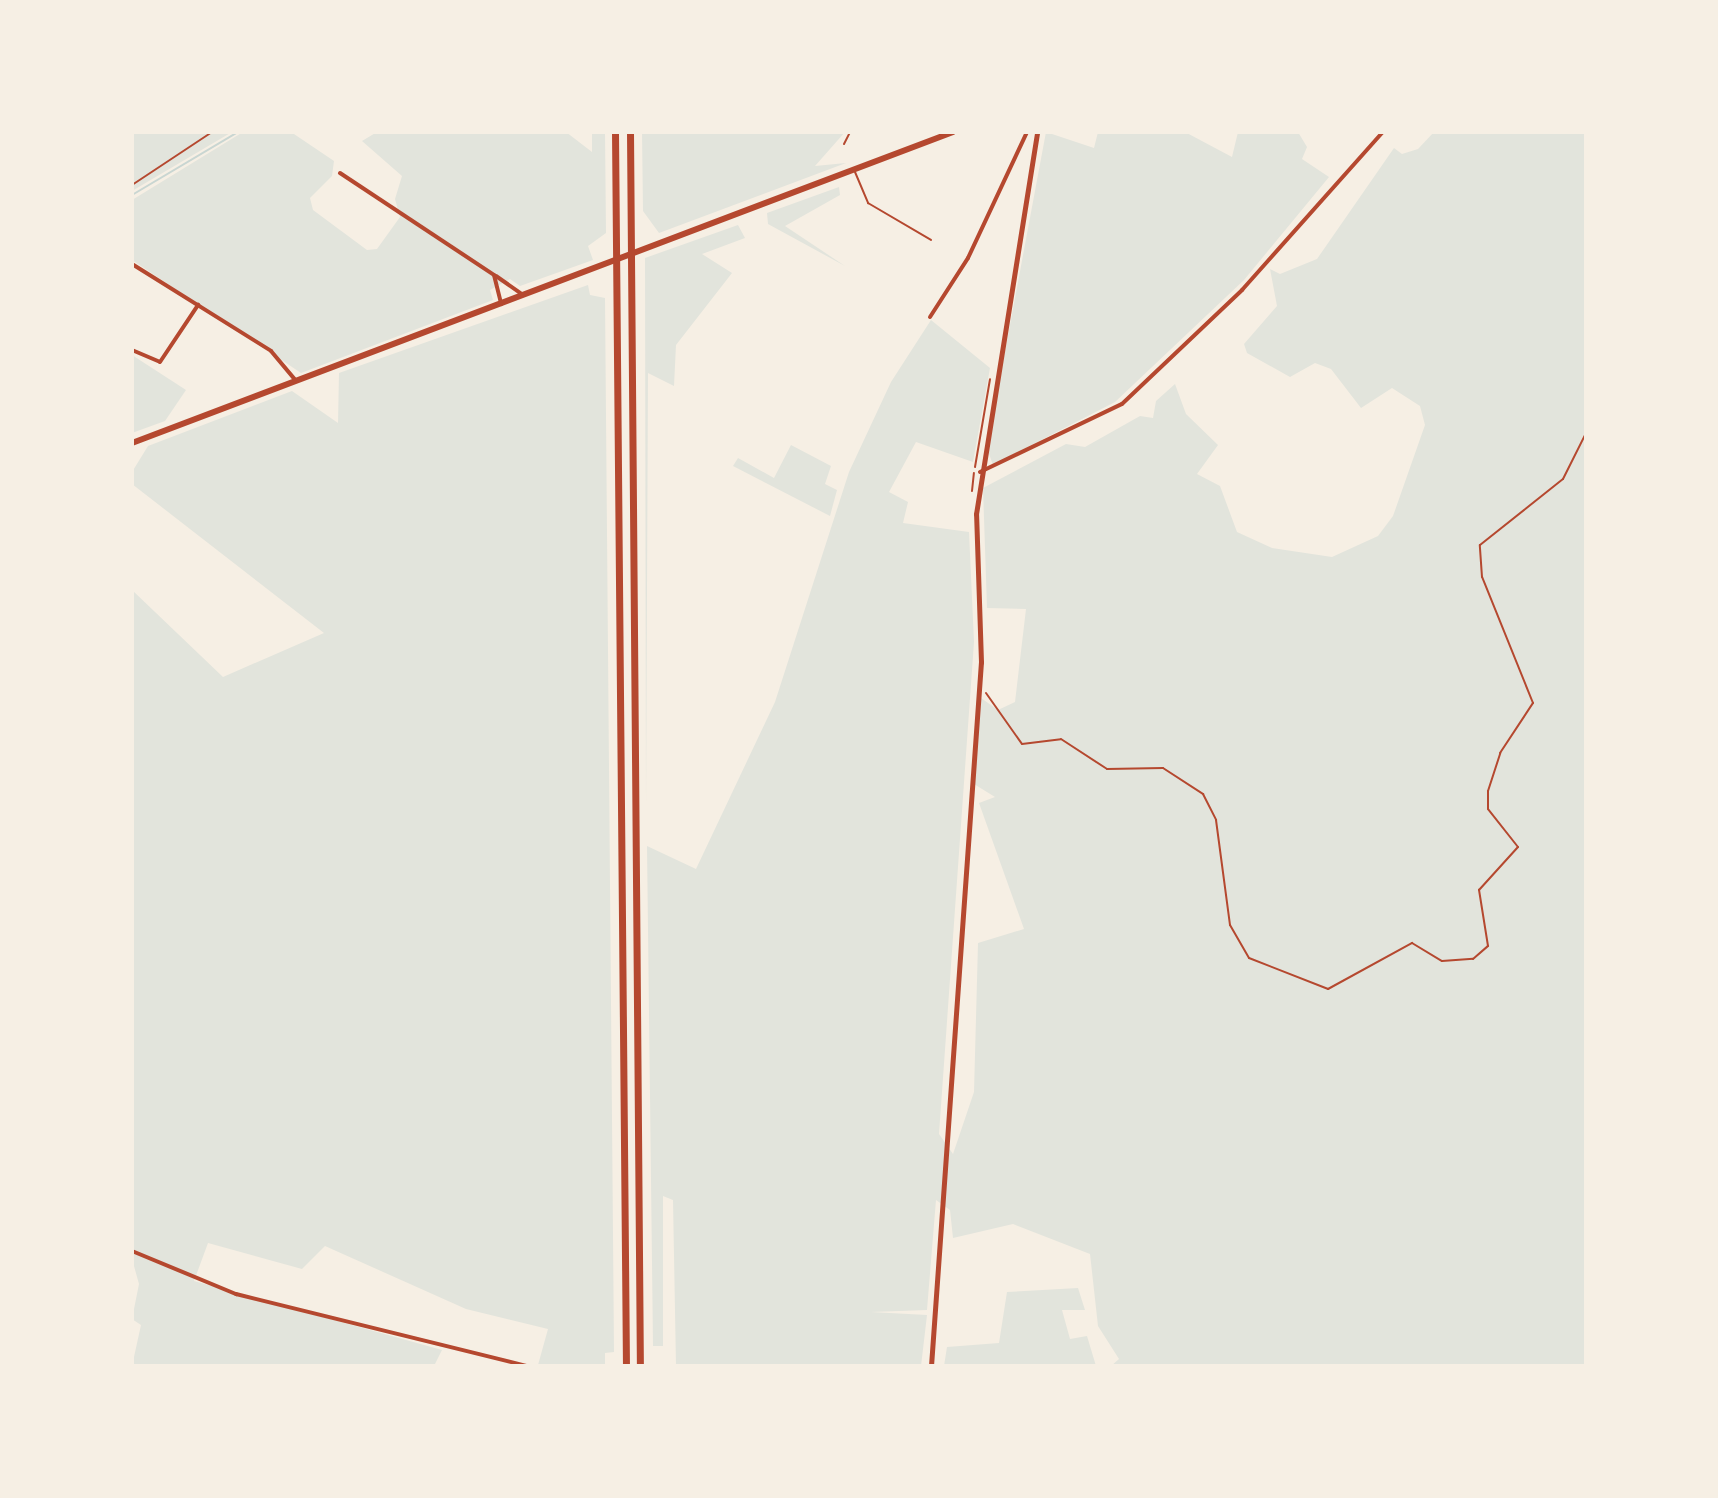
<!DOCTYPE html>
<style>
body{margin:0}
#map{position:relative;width:1718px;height:1498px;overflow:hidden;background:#f6efe4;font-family:Montserrat,sans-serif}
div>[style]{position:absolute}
.green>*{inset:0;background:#e2e4dc}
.stream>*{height:2px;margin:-1px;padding:0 1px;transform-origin:1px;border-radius:1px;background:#c9d6d2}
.path>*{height:2px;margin:-1px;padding:0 1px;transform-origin:1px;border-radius:1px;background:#b5482f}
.service>*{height:2px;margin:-1px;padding:0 1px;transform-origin:1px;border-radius:1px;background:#b5482f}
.minor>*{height:4px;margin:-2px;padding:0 2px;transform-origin:2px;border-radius:2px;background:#b5482f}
.tertiary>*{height:5px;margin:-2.5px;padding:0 2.5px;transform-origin:2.5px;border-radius:2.5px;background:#b5482f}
.secondary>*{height:6px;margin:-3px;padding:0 3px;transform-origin:3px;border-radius:3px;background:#b5482f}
.motorway>*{height:7px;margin:-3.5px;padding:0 3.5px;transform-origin:3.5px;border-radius:3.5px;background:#b5482f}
span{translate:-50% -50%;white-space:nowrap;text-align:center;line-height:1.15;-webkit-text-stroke:8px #f6efe4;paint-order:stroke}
.frame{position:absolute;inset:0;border:134px solid #f6efe4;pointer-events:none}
</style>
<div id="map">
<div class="green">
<i style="clip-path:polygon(132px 132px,232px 132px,132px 191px)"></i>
<i style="clip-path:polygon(243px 132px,291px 132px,334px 161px,332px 176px,310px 198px,313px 210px,367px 250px,377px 249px,400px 217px,395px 199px,402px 176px,362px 141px,377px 132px,566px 132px,592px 152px,592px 132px,605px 132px,606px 233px,588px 246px,593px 260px,520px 286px,510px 279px,490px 290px,493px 300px,301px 373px,132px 260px,132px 200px)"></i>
<i style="clip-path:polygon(642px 132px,845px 132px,815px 166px,846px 163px,659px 233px,643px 211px)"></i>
<i style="clip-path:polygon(1046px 132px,1094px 148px,1098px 132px,1185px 132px,1232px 157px,1238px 132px,1298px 132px,1307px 147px,1302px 159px,1329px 177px,1244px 280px,1115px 402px,993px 465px,987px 448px)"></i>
<i style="clip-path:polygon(1434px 132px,1586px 132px,1586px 1366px,1111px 1366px,1119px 1359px,1098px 1326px,1090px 1254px,1013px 1224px,953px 1238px,950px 1210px,936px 1200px,927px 1310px,871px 1312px,927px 1315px,921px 1366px,676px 1366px,673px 1200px,663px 1196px,663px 1346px,653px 1346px,647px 846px,696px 869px,775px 702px,849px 472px,891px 382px,931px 320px,990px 368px,973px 462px,916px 442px,889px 492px,908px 502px,903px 523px,969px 532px,974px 642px,939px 1134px,953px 1154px,974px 1092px,978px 943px,1024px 929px,979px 803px,995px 797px,974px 784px,981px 698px,998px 710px,1015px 702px,1026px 609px,987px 608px,983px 488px,1066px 444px,1085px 447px,1140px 416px,1153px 418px,1156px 401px,1175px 384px,1186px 414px,1218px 445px,1197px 474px,1220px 486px,1237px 532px,1272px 548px,1332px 557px,1378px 536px,1393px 516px,1425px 425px,1420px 406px,1392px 388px,1361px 408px,1331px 369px,1315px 363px,1290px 377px,1247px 353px,1244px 344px,1277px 306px,1270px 269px,1280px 274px,1317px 259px,1394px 148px,1402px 154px,1418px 149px)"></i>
<i style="clip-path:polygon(839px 187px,840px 195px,785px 226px,845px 266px,768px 224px,767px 213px)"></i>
<i style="clip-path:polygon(738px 225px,745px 238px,702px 254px,732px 273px,676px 345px,674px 386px,648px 373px,646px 809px,645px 258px)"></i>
<i style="clip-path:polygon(588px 285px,590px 295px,605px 298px,614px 1352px,605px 1353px,605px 1366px,538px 1365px,548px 1329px,466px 1309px,325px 1246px,302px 1269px,208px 1243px,194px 1281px,442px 1350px,434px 1366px,132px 1366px,141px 1325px,132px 1319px,139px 1284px,132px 1259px,132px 590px,223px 677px,324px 633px,132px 484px,132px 472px,148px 446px,292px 391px,338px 423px,339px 373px)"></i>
<i style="clip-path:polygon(132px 355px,186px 390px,165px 421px,132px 433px)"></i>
<i style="clip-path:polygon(791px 445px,831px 466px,825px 484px,837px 490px,830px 516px,733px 466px,738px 458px,774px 478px)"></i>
<i style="clip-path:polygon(1078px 1288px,1085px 1310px,1062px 1310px,1070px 1339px,1087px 1336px,1096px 1366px,944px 1366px,947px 1347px,999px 1343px,1007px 1292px)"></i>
</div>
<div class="stream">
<i style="left:132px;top:195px;width:123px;rotate:-30.7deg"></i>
</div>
<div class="path">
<i style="left:132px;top:185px;width:96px;rotate:-33.5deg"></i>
<i style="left:975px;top:467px;width:89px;rotate:-80.3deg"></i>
<i style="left:972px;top:491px;width:18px;rotate:-84deg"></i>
<i style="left:986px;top:693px;width:62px;rotate:54.8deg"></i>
<i style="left:1022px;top:744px;width:39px;rotate:-7deg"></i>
<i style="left:1061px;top:739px;width:55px;rotate:33.1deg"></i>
<i style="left:1107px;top:769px;width:56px;rotate:-1deg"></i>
<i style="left:1163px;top:768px;width:48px;rotate:33deg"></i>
<i style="left:1203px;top:794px;width:29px;rotate:63deg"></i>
<i style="left:1216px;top:820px;width:106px;rotate:82.4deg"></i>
<i style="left:1230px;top:925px;width:38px;rotate:60deg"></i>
<i style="left:1249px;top:958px;width:85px;rotate:21.4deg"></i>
<i style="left:1328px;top:989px;width:96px;rotate:-28.7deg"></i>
<i style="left:1412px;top:943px;width:35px;rotate:31deg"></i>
<i style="left:1442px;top:961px;width:31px;rotate:-4deg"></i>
<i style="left:1473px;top:959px;width:20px;rotate:-41deg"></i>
<i style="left:1488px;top:946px;width:57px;rotate:-99.1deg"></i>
<i style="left:1479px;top:890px;width:58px;rotate:-47.8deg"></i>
<i style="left:1518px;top:847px;width:48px;rotate:-128.3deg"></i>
<i style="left:1488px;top:809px;width:18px;rotate:-90deg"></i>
<i style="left:1488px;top:791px;width:40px;rotate:-72deg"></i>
<i style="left:1500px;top:753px;width:60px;rotate:-56.6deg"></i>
<i style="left:1533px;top:703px;width:136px;rotate:-112deg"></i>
<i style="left:1482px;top:577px;width:32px;rotate:-94deg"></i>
<i style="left:1480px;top:545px;width:106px;rotate:-38.5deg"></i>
<i style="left:1563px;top:479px;width:51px;rotate:-63.4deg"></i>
</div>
<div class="service">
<i style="left:844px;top:144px;width:13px;rotate:-63deg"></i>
<i style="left:855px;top:172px;width:34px;rotate:67deg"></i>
<i style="left:868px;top:203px;width:73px;rotate:30.4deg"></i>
</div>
<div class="minor">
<i style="left:340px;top:173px;width:185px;rotate:33.5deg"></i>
<i style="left:494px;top:275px;width:30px;rotate:76deg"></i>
<i style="left:132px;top:264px;width:164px;rotate:32deg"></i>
<i style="left:271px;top:351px;width:39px;rotate:50deg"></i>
<i style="left:496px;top:276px;width:32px;rotate:35deg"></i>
<i style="left:930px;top:317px;width:70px;rotate:-57.2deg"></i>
<i style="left:968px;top:258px;width:139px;rotate:-64.9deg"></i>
<i style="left:132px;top:350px;width:30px;rotate:23deg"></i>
<i style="left:160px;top:362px;width:69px;rotate:-56.3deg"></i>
<i style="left:980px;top:472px;width:157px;rotate:-25.6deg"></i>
<i style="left:1122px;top:404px;width:166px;rotate:-43.5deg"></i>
<i style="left:1242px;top:290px;width:212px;rotate:-48.3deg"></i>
<i style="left:132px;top:1251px;width:113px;rotate:22.5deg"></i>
<i style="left:236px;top:1294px;width:299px;rotate:13.9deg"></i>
</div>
<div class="tertiary">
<i style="left:931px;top:1366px;width:706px;rotate:-85.94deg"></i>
<i style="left:981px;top:662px;width:148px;rotate:-91.9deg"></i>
<i style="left:976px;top:514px;width:387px;rotate:-80.9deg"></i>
</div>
<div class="secondary">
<i style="left:132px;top:443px;width:878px;rotate:-20.75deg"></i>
</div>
<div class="motorway">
<i style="left:615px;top:132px;width:1234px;rotate:89.49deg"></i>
<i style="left:630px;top:132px;width:1234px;rotate:89.54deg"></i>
</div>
<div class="frame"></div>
</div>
